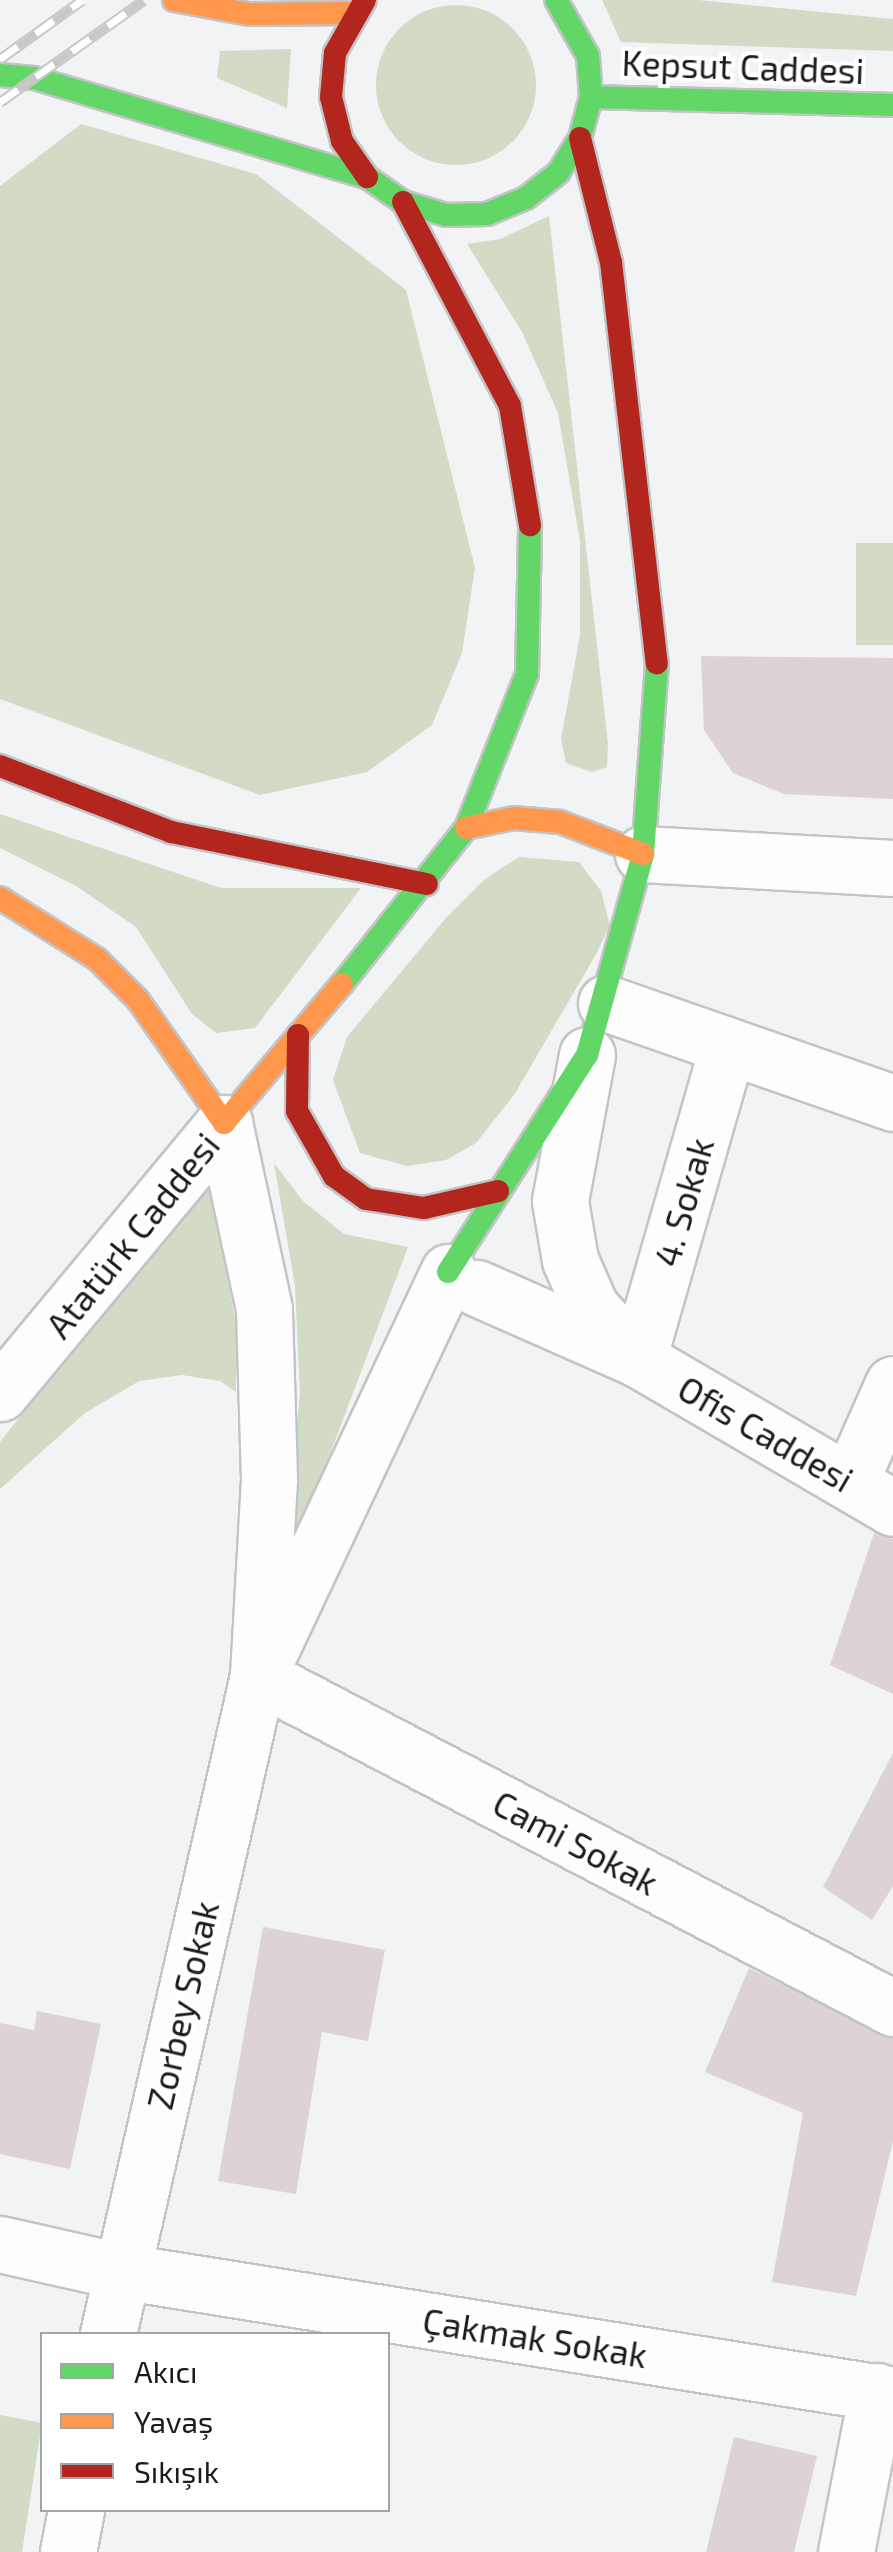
<!DOCTYPE html>
<meta charset="utf-8">
<style>
body{margin:0}
#map{position:relative;width:893px;height:2552px;overflow:hidden;background:#f1f3f5;font-family:"Exo 2",sans-serif}
div>[style]{position:absolute}
.green>*{inset:0;background:#d1dbc6;transform-origin:0 0}
.round{border-radius:50%}
.building>*{inset:0;background:#ddd3d7}
.roads{filter:drop-shadow(2px 0 #c3c4c6) drop-shadow(-2px 0 #c3c4c6) drop-shadow(0 2px #c3c4c6) drop-shadow(0 -2px #c3c4c6)}
.street>*{height:55px;margin:-27.5px;padding:0 27.5px;transform-origin:27.5px;border-radius:27.5px;background:#fdfdfe}
.fast>*{height:22px;margin:-11px;padding:0 11px;transform-origin:11px;border-radius:11px;background:#63d668}
.slow>*{height:22px;margin:-11px;padding:0 11px;transform-origin:11px;border-radius:11px;background:#ff974d}
.jam>*{height:22px;margin:-11px;padding:0 11px;transform-origin:11px;border-radius:11px;background:#b3261e}
.rail>*{height:11px;margin-top:-5.5px;transform-origin:0;background:repeating-linear-gradient(90deg,#fff 0 22px,#c8c8c9 0 44px);box-sizing:border-box;border-block:2px solid #c8c8c9}
span{translate:-50% -50%;white-space:nowrap;text-align:center;line-height:1.15;-webkit-text-stroke:8px #fff;paint-order:stroke}
.street-label{font-size:35px;color:#191b1c}
.legend{position:absolute;left:40px;top:2332px;width:350px;height:180px;box-sizing:border-box;background:#fff;border:2px solid #a3a4a4;margin:0;padding:12px 18px;list-style:none;font-size:30px;color:#191b1c}
.legend li{display:flex;align-items:center;gap:20px;height:50px}
.legend b{width:50px;border:2px solid #a3a4a4}
</style>
<div id="map">
<div class="green">
<i style="clip-path:polygon(602px 0,698px 0,893px 19px,893px 51px,621px 42px)"></i>
<i class="round" style="left:376px;top:5px;width:160px;height:160px"></i>
<i style="clip-path:polygon(291px 49px,287px 108px,217px 78px,220px 51px)"></i>
<i style="clip-path:polygon(81px 124px,256px 174px,406px 290px,475px 568px,462px 653px,432px 725px,367px 772px,260px 795px,0 699px,0 186px)"></i>
<i style="clip-path:polygon(549px 216px,608px 744px,607px 767px,592px 772px,566px 763px,561px 739px,580px 635px,580px 541px,558px 413px,522px 332px,467px 244px,500px 239px)"></i>
<i style="left:856px;top:543px;width:37px;height:102px"></i>
<i style="clip-path:polygon(0 814px,221px 888px,361px 888px,255px 1028px,216px 1033px,192px 1014px,136px 927px,76px 886px,0 848px)"></i>
<i style="clip-path:polygon(519px 857px,579px 862px,601px 891px,610px 926px,595px 956px,514px 1095px,476px 1143px,446px 1160px,407px 1166px,360px 1153px,333px 1080px,347px 1037px,445px 919px,485px 879px)"></i>
<i style="clip-path:polygon(274px 1163px,303px 1201px,344px 1234px,408px 1247px,283px 1579px,300px 1393px,295px 1286px)"></i>
<i style="clip-path:polygon(208px 1178px,236px 1323px,236px 1392px,220px 1381px,182px 1375px,139px 1381px,85px 1413px,0 1489px,0 1442px)"></i>
<i style="clip-path:polygon(0 2415px,42px 2423px,22px 2552px,0 2552px)"></i>
</div>
<div class="building">
<i style="clip-path:polygon(701px 656px,893px 658px,893px 799px,784px 794px,733px 773px,704px 730px)"></i>
<i style="clip-path:polygon(874px 1533px,893px 1539px,893px 1694px,830px 1665px)"></i>
<i style="clip-path:polygon(893px 1753px,893px 1886px,872px 1920px,823px 1887px)"></i>
<i style="clip-path:polygon(263px 1927px,385px 1950px,368px 2041px,322px 2032px,296px 2194px,218px 2181px)"></i>
<i style="clip-path:polygon(749px 1968px,893px 2039px,893px 2141px,856px 2296px,772px 2282px,803px 2113px,705px 2072px)"></i>
<i style="clip-path:polygon(37px 2011px,101px 2024px,70px 2169px,0 2154px,0 2023px,34px 2030px)"></i>
<i style="clip-path:polygon(734px 2437px,817px 2456px,794px 2552px,706px 2552px)"></i>
</div>
<div class="roads">
<div class="street">
<i style="left:643px;top:854px;width:250px;rotate:3.2deg"></i>
<i style="left:606px;top:1003px;width:304px;rotate:19.2deg"></i>
<i style="left:587px;top:1055px;width:148px;rotate:100.5deg"></i>
<i style="left:560px;top:1201px;width:60px;rotate:80.4deg"></i>
<i style="left:570px;top:1260px;width:52px;rotate:66.4deg"></i>
<i style="left:591px;top:1308px;width:69px;rotate:47.3deg"></i>
<i style="left:638px;top:1359px;width:295px;rotate:30.3deg"></i>
<i style="left:477px;top:1288px;width:176px;rotate:23.8deg"></i>
<i style="left:638px;top:1359px;width:326px;rotate:-74deg"></i>
<i style="left:0;top:1393px;width:351px;rotate:-50.3deg"></i>
<i style="left:850px;top:1481px;width:106px;rotate:-66.1deg"></i>
<i style="left:270px;top:1651px;width:419px;rotate:-64.8deg"></i>
<i style="left:258px;top:1676px;width:717px;rotate:27.6deg"></i>
<i style="left:0;top:2244px;width:123px;rotate:12.7deg"></i>
<i style="left:120px;top:2271px;width:783px;rotate:9.11deg"></i>
<i style="left:108px;top:2334px;width:675px;rotate:-77.16deg"></i>
<i style="left:258px;top:1676px;width:197px;rotate:-86.8deg"></i>
<i style="left:269px;top:1479px;width:170px;rotate:-91.7deg"></i>
<i style="left:264px;top:1309px;width:190px;rotate:-102.1deg"></i>
<i style="left:68px;top:2552px;width:43px;rotate:-79.2deg"></i>
<i style="left:846px;top:2552px;width:164px;rotate:-79.1deg"></i>
</div>
<div class="fast">
<i style="left:0;top:75px;width:34px;rotate:5deg"></i>
<i style="left:34px;top:78px;width:347px;rotate:16.6deg"></i>
<i style="left:367px;top:177px;width:44px;rotate:34.8deg"></i>
<i style="left:403px;top:202px;width:45px;rotate:16.8deg"></i>
<i style="left:446px;top:215px;width:41px;rotate:-1.4deg"></i>
<i style="left:487px;top:214px;width:42px;rotate:-22.3deg"></i>
<i style="left:526px;top:198px;width:41px;rotate:-38deg"></i>
<i style="left:558px;top:173px;width:41px;rotate:-57.8deg"></i>
<i style="left:580px;top:138px;width:42px;rotate:-75deg"></i>
<i style="left:591px;top:97px;width:41px;rotate:-94.2deg"></i>
<i style="left:588px;top:56px;width:64px;rotate:-119.7deg"></i>
<i style="left:591px;top:97px;width:302px;rotate:1.5deg"></i>
<i style="left:342px;top:984px;width:199px;rotate:-51.5deg"></i>
<i style="left:466px;top:828px;width:166px;rotate:-68.4deg"></i>
<i style="left:527px;top:674px;width:149px;rotate:-88.8deg"></i>
<i style="left:448px;top:1272px;width:258px;rotate:-57.4deg"></i>
<i style="left:587px;top:1055px;width:209px;rotate:-74.4deg"></i>
<i style="left:643px;top:854px;width:192px;rotate:-85.8deg"></i>
</div>
<div class="slow">
<i style="left:174px;top:0;width:76px;rotate:10.6deg"></i>
<i style="left:249px;top:14px;width:104px;rotate:-0.6deg"></i>
<i style="left:466px;top:828px;width:49px;rotate:-11.8deg"></i>
<i style="left:514px;top:818px;width:46px;rotate:5deg"></i>
<i style="left:560px;top:822px;width:89px;rotate:21.1deg"></i>
<i style="left:0;top:898px;width:115px;rotate:32.2deg"></i>
<i style="left:97px;top:959px;width:58px;rotate:45deg"></i>
<i style="left:138px;top:1000px;width:150px;rotate:55deg"></i>
<i style="left:224px;top:1123px;width:182px;rotate:-49.7deg"></i>
</div>
<div class="jam">
<i style="left:365px;top:0;width:61px;rotate:119.5deg"></i>
<i style="left:335px;top:53px;width:44px;rotate:95.2deg"></i>
<i style="left:331px;top:97px;width:45px;rotate:76deg"></i>
<i style="left:342px;top:141px;width:44px;rotate:55.2deg"></i>
<i style="left:580px;top:138px;width:128px;rotate:76deg"></i>
<i style="left:611px;top:262px;width:404px;rotate:83.5deg"></i>
<i style="left:403px;top:202px;width:230px;rotate:62.3deg"></i>
<i style="left:510px;top:406px;width:121px;rotate:80.5deg"></i>
<i style="left:0;top:766px;width:183px;rotate:21.1deg"></i>
<i style="left:171px;top:832px;width:261px;rotate:11.5deg"></i>
<i style="left:298px;top:1035px;width:76px;rotate:90.8deg"></i>
<i style="left:297px;top:1111px;width:75px;rotate:60.4deg"></i>
<i style="left:334px;top:1176px;width:39px;rotate:36deg"></i>
<i style="left:366px;top:1199px;width:59px;rotate:8.8deg"></i>
<i style="left:424px;top:1208px;width:76px;rotate:-12.9deg"></i>
</div>
</div>
<div class="rail">
<i style="left:0;top:59px;width:101px;rotate:-35.7deg"></i>
<i style="left:0;top:102px;width:176px;rotate:-35.3deg"></i>
</div>
<div class="street-label">
<span style="left:743px;top:66px;rotate:2deg">Kepsut Caddesi</span>
<span style="left:683px;top:1202px;rotate:-74deg">4. Sokak</span>
<span style="left:132px;top:1235px;rotate:-51deg">Atatürk Caddesi</span>
<span style="left:766px;top:1433px;rotate:30deg">Ofis Caddesi</span>
<span style="left:576px;top:1842px;rotate:28deg">Cami Sokak</span>
<span style="left:182px;top:2005px;rotate:-77deg">Zorbey Sokak</span>
<span style="left:535px;top:2337px;rotate:9deg">Çakmak Sokak</span>
</div>
<ul class="legend">
<li><b style="height:12px;background:#63d668"></b>Akıcı</li>
<li><b style="height:12px;background:#ff974d"></b>Yavaş</li>
<li><b style="height:12px;background:#b3261e"></b>Sıkışık</li>
</ul>
</div>
